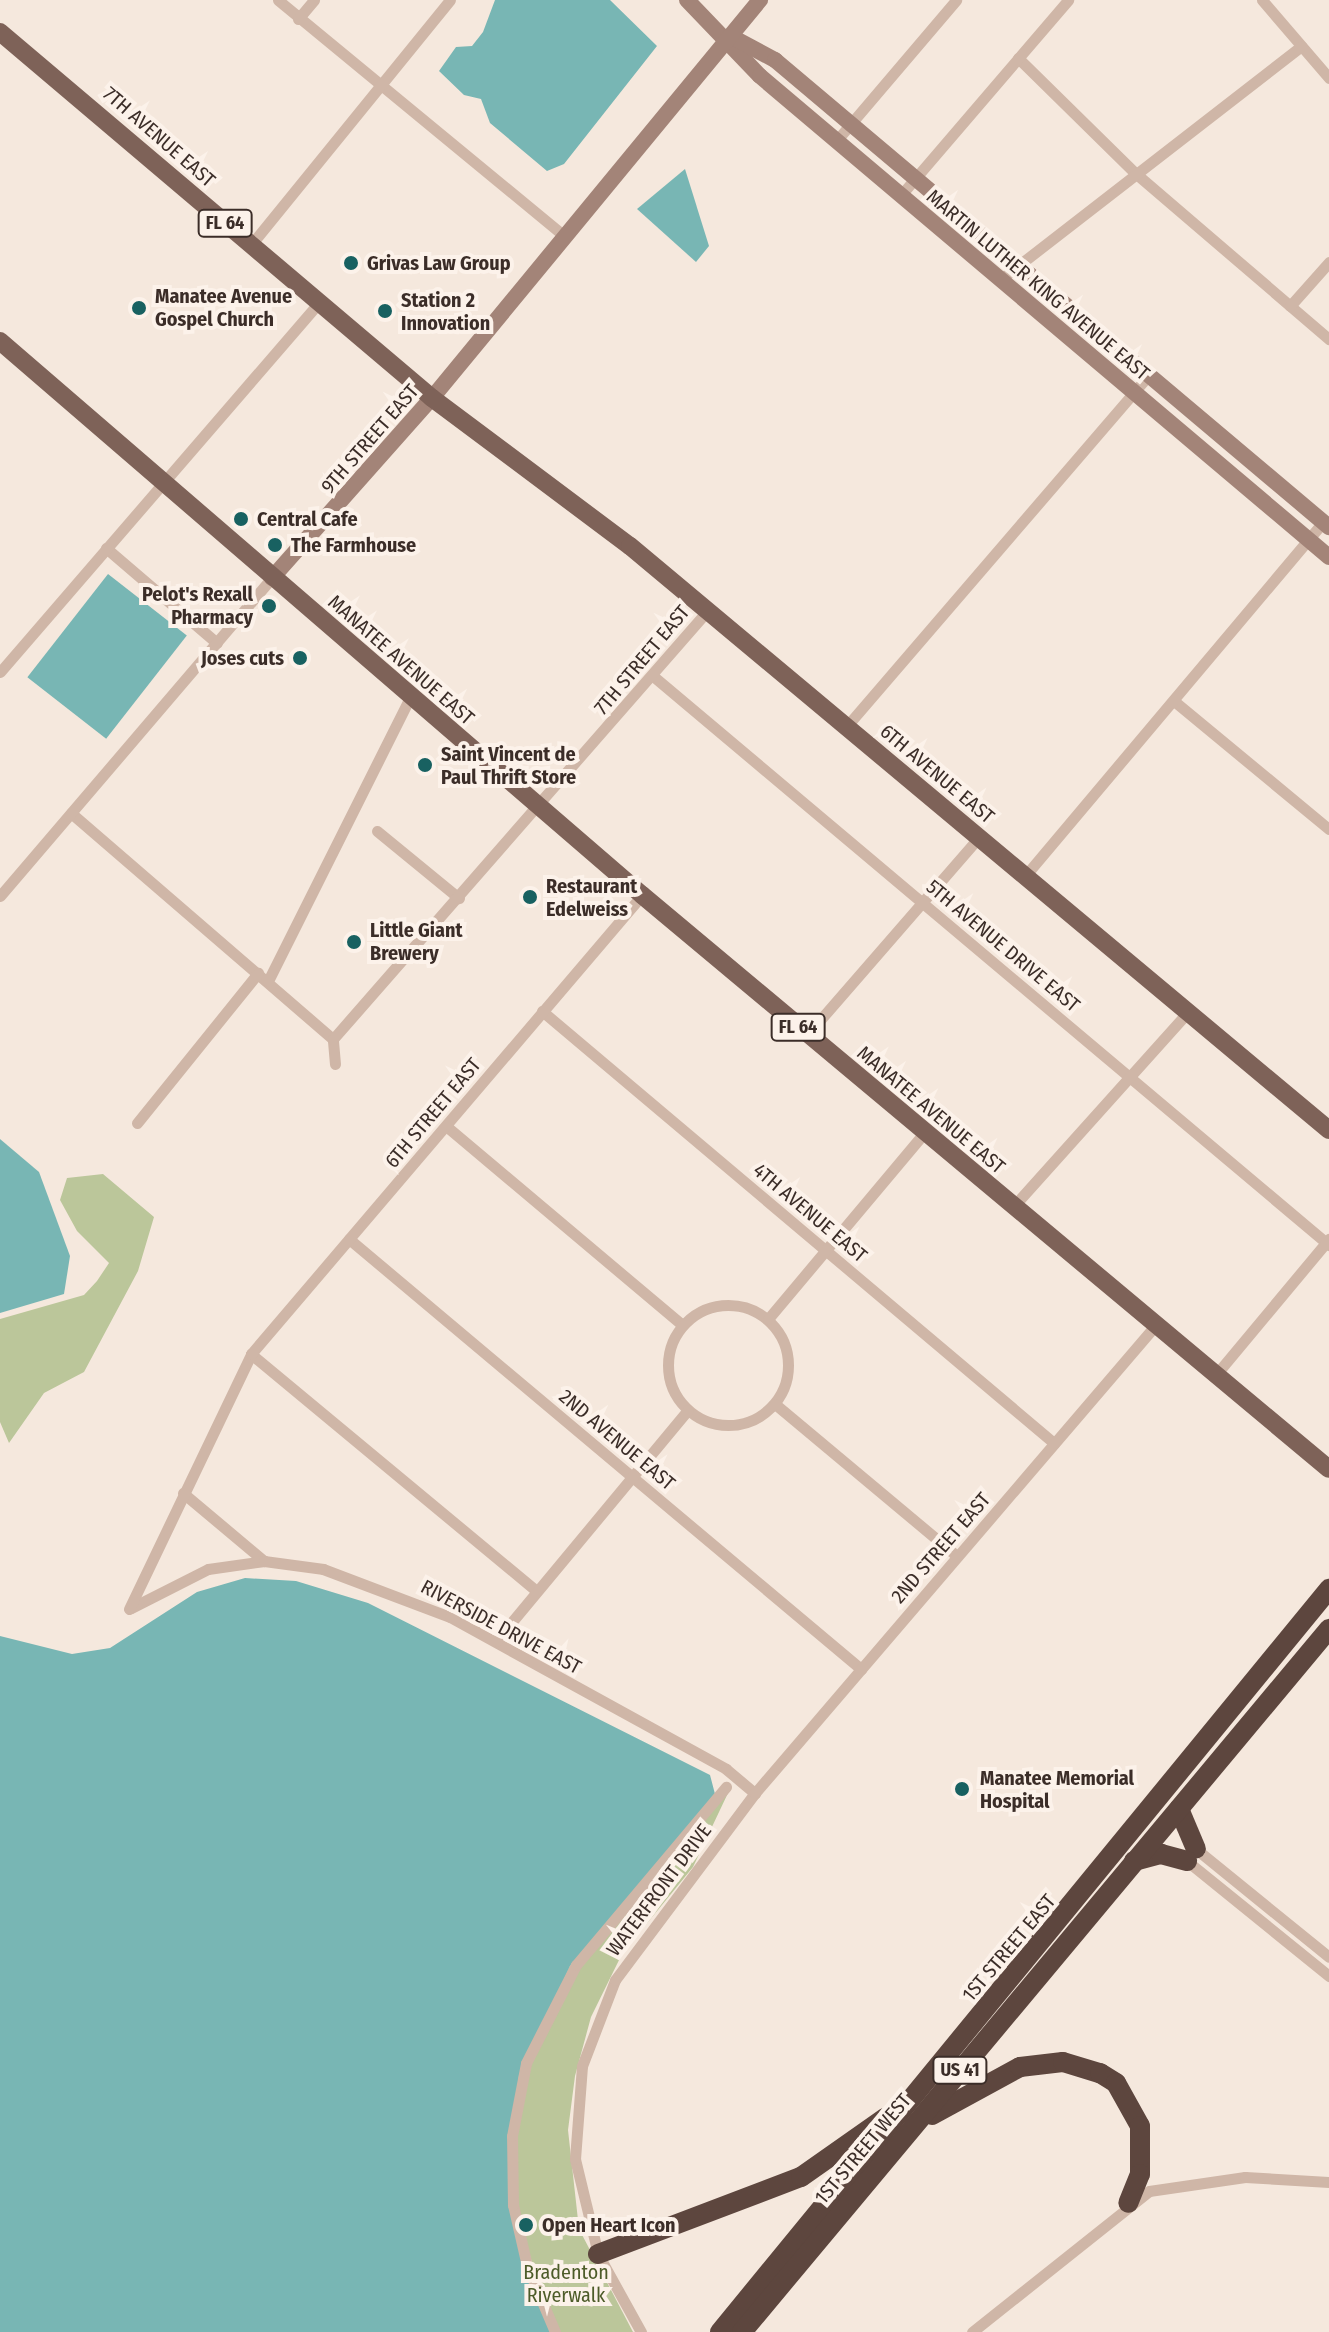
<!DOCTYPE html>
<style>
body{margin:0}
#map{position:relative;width:1329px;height:2332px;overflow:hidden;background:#f5e8dd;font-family:"Fira Sans Condensed",sans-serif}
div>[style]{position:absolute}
.green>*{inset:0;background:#bbc69a}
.water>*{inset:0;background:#78b6b4;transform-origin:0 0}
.street>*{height:11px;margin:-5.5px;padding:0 5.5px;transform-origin:5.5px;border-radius:5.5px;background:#cfb6a7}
.street>.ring{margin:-5.5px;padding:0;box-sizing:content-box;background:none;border:11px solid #cfb6a7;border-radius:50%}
.secondary>*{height:16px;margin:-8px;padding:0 8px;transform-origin:8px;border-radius:8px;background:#a38478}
.primary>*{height:18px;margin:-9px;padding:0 9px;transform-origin:9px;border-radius:9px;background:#7e6258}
.highway>*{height:20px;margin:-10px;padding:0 10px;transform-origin:10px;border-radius:10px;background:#5d463e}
.dots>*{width:22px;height:22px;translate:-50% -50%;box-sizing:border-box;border:4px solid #fcf2ea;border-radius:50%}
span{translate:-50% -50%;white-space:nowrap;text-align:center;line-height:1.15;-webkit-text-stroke:8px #fcf2ea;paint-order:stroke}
.shield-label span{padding:2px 6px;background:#fcf2ea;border:2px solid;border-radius:6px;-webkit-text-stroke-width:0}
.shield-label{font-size:18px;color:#3b2d28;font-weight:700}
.street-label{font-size:20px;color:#3b2d28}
.poi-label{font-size:20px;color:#3b2d28;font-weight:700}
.left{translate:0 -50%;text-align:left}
.right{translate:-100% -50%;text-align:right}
.park-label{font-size:20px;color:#4d5c29}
</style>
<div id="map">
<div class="green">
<i style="clip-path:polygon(103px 1174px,154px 1217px,138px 1271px,84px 1372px,44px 1393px,9px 1443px,0 1422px,0 1319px,84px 1295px,97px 1281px,109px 1263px,77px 1231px,60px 1200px,67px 1178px)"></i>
<i style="clip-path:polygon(728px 1793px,693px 1867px,622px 1954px,591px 2017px,575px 2076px,568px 2130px,579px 2229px,633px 2332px,553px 2332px,508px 2183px,526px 2052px,570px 1966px)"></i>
</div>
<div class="water">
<i style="clip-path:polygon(495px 0,610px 0,657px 46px,564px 164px,547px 171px,490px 123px,481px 99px,464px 95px,439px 71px,456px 47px,472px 46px,483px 32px)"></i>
<i style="clip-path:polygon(685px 169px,709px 246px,696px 262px,637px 209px)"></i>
<i style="left:108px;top:574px;width:100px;height:131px;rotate:38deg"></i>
<i style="clip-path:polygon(0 1139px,39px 1172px,70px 1256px,64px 1294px,0 1313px)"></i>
<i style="clip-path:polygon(245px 1578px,296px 1581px,368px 1603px,710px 1775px,715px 1794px,570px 1966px,519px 2075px,510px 2210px,553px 2332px,0 2332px,0 1636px,72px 1654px,110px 1648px,197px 1592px)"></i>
</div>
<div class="street">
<i style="left:278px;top:0;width:369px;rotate:39.5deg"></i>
<i style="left:1262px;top:0;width:103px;rotate:49.3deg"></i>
<i style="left:298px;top:19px;width:25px;rotate:-50deg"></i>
<i style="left:1018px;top:58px;width:163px;rotate:44.5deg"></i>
<i style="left:1134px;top:172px;width:257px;rotate:40.6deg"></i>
<i style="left:837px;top:140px;width:184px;rotate:-49.6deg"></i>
<i style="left:901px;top:195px;width:257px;rotate:-49.4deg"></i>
<i style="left:250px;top:246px;width:317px;rotate:-50.9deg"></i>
<i style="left:1001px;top:279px;width:380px;rotate:-37.8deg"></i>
<i style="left:1290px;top:306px;width:59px;rotate:-48.4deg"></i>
<i style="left:106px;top:548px;width:146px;rotate:40.6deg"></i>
<i style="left:0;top:672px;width:487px;rotate:-49.2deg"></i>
<i style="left:653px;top:676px;width:884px;rotate:40.09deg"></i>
<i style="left:1174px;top:701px;width:201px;rotate:39.6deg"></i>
<i style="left:846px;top:727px;width:464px;rotate:-49.3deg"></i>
<i style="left:71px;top:813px;width:346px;rotate:40.8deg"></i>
<i style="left:377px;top:831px;width:106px;rotate:39.3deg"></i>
<i style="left:1025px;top:876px;width:463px;rotate:-49.9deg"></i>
<i style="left:0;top:896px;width:418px;rotate:-49.5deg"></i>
<i style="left:268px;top:981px;width:318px;rotate:-63.4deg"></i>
<i style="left:542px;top:1011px;width:670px;rotate:40.16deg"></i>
<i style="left:807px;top:1035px;width:262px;rotate:-49deg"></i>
<i style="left:335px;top:1064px;width:25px;rotate:-95deg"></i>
<i style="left:333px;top:1039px;width:570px;rotate:-48.84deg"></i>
<i style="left:137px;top:1123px;width:193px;rotate:-51.1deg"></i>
<i style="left:446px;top:1126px;width:309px;rotate:40.1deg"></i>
<i style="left:1012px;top:1208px;width:263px;rotate:-48.1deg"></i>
<i style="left:349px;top:1239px;width:669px;rotate:40.03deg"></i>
<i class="ring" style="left:668px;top:1305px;width:109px;height:109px"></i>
<i style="left:768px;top:1319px;width:243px;rotate:-50deg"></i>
<i style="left:251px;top:1354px;width:371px;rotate:39.7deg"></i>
<i style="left:1214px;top:1377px;width:180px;rotate:-50.2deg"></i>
<i style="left:775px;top:1404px;width:237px;rotate:39.9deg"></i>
<i style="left:183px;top:1493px;width:106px;rotate:40deg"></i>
<i style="left:131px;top:1608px;width:86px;rotate:-26.9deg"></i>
<i style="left:208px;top:1569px;width:57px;rotate:-8.1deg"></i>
<i style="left:264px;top:1561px;width:60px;rotate:7.7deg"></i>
<i style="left:323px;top:1569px;width:136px;rotate:20.7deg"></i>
<i style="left:450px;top:1617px;width:315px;rotate:28.8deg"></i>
<i style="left:726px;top:1769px;width:38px;rotate:40deg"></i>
<i style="left:129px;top:1609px;width:283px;rotate:-64.4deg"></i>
<i style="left:251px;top:1354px;width:603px;rotate:-49.57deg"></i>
<i style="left:496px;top:1641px;width:300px;rotate:-50.3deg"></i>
<i style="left:1196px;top:1849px;width:171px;rotate:39.1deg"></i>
<i style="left:1187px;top:1861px;width:183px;rotate:39deg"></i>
<i style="left:555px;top:2332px;width:72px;rotate:-113deg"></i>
<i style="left:527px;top:2266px;width:63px;rotate:-102.9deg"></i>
<i style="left:513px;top:2205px;width:69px;rotate:-90.8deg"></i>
<i style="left:512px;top:2136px;width:74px;rotate:-79.1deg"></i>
<i style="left:526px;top:2063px;width:110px;rotate:-63deg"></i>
<i style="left:576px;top:1965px;width:233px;rotate:-49.9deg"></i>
<i style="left:641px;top:2332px;width:89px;rotate:-118.9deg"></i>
<i style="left:598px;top:2254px;width:98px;rotate:-103.6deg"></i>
<i style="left:575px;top:2159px;width:93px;rotate:-85.7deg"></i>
<i style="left:582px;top:2066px;width:92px;rotate:-69deg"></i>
<i style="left:615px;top:1980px;width:234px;rotate:-53.2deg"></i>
<i style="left:755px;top:1793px;width:613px;rotate:-49.43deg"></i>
<i style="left:972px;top:2332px;width:226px;rotate:-38.5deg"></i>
<i style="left:1149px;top:2191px;width:97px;rotate:-8.3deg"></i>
<i style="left:1245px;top:2177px;width:84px;rotate:3.4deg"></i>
</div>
<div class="secondary">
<i style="left:687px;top:0;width:105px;rotate:46.2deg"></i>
<i style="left:760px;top:76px;width:745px;rotate:40.21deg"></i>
<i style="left:734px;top:38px;width:47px;rotate:28.2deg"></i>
<i style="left:775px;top:60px;width:725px;rotate:40.13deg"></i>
<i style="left:272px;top:578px;width:241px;rotate:-48.4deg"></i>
<i style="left:432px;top:398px;width:516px;rotate:-50.51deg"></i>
</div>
<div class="primary">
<i style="left:0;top:32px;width:566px;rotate:40.27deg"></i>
<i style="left:432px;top:398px;width:247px;rotate:36.8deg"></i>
<i style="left:630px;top:546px;width:911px;rotate:39.88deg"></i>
<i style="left:0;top:341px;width:848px;rotate:40.79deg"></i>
<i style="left:642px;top:895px;width:895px;rotate:39.88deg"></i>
</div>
<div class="highway">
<i style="left:1179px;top:1809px;width:43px;rotate:67deg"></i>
<i style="left:1134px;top:1861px;width:28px;rotate:-15deg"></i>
<i style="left:1161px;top:1854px;width:27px;rotate:15deg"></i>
<i style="left:932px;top:2115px;width:100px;rotate:-28.6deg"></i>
<i style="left:1020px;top:2067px;width:43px;rotate:-6.6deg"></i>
<i style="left:1063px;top:2062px;width:39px;rotate:17deg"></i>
<i style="left:1100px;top:2073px;width:19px;rotate:32deg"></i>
<i style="left:1116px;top:2083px;width:49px;rotate:60.8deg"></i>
<i style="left:1140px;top:2126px;width:48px;rotate:90deg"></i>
<i style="left:1140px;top:2174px;width:31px;rotate:112deg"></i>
<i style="left:598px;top:2254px;width:217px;rotate:-20.8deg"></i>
<i style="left:801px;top:2177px;width:103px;rotate:-35.1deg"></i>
<i style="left:720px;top:2332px;width:961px;rotate:-50.66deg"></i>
<i style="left:742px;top:2332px;width:916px;rotate:-50.14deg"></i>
</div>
<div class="dots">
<i style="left:351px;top:263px;background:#186161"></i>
<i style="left:139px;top:308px;background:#186161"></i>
<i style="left:385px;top:311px;background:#186161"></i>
<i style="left:241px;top:519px;background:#186161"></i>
<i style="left:275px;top:545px;background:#186161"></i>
<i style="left:269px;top:606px;background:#186161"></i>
<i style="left:300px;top:658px;background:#186161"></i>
<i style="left:425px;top:765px;background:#186161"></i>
<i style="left:530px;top:897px;background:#186161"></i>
<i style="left:354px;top:942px;background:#186161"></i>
<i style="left:962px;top:1789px;background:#186161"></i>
<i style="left:526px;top:2225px;background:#186161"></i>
</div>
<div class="shield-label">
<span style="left:225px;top:223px">FL 64</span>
<span style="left:798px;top:1027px">FL 64</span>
<span style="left:960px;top:2070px">US 41</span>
</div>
<div class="street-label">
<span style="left:159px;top:137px;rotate:41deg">7TH AVENUE EAST</span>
<span style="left:1038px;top:285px;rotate:40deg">MARTIN LUTHER KING AVENUE EAST</span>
<span style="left:370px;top:439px;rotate:-49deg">9TH STREET EAST</span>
<span style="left:401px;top:660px;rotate:41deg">MANATEE AVENUE EAST</span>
<span style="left:642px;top:660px;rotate:-50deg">7TH STREET EAST</span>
<span style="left:937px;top:774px;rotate:40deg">6TH AVENUE EAST</span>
<span style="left:1003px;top:946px;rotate:40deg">5TH AVENUE DRIVE EAST</span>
<span style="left:931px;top:1110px;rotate:40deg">MANATEE AVENUE EAST</span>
<span style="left:433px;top:1113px;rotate:-50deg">6TH STREET EAST</span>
<span style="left:810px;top:1213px;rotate:40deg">4TH AVENUE EAST</span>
<span style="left:617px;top:1440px;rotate:40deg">2ND AVENUE EAST</span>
<span style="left:941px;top:1548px;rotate:-49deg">2ND STREET EAST</span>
<span style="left:501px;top:1627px;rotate:28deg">RIVERSIDE DRIVE EAST</span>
<span style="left:659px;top:1890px;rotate:-53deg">WATERFRONT DRIVE</span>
<span style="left:1009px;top:1948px;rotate:-50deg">1ST STREET EAST</span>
<span style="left:863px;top:2149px;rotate:-50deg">1ST STREET WEST</span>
</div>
<div class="poi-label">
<span class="left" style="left:367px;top:263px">Grivas Law Group</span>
<span class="left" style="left:155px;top:308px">Manatee Avenue<br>Gospel Church</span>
<span class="left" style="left:401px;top:312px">Station 2<br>Innovation</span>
<span class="left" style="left:257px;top:519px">Central Cafe</span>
<span class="left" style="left:291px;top:545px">The Farmhouse</span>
<span class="right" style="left:253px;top:606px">Pelot's Rexall<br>Pharmacy</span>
<span class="right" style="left:284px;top:658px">Joses cuts</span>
<span class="left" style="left:441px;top:766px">Saint Vincent de<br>Paul Thrift Store</span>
<span class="left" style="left:546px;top:898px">Restaurant<br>Edelweiss</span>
<span class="left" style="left:370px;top:942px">Little Giant<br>Brewery</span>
<span class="left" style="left:980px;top:1790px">Manatee Memorial<br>Hospital</span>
<span class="left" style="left:542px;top:2225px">Open Heart Icon</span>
</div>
<div class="park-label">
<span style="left:566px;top:2284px">Bradenton<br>Riverwalk</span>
</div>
</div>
